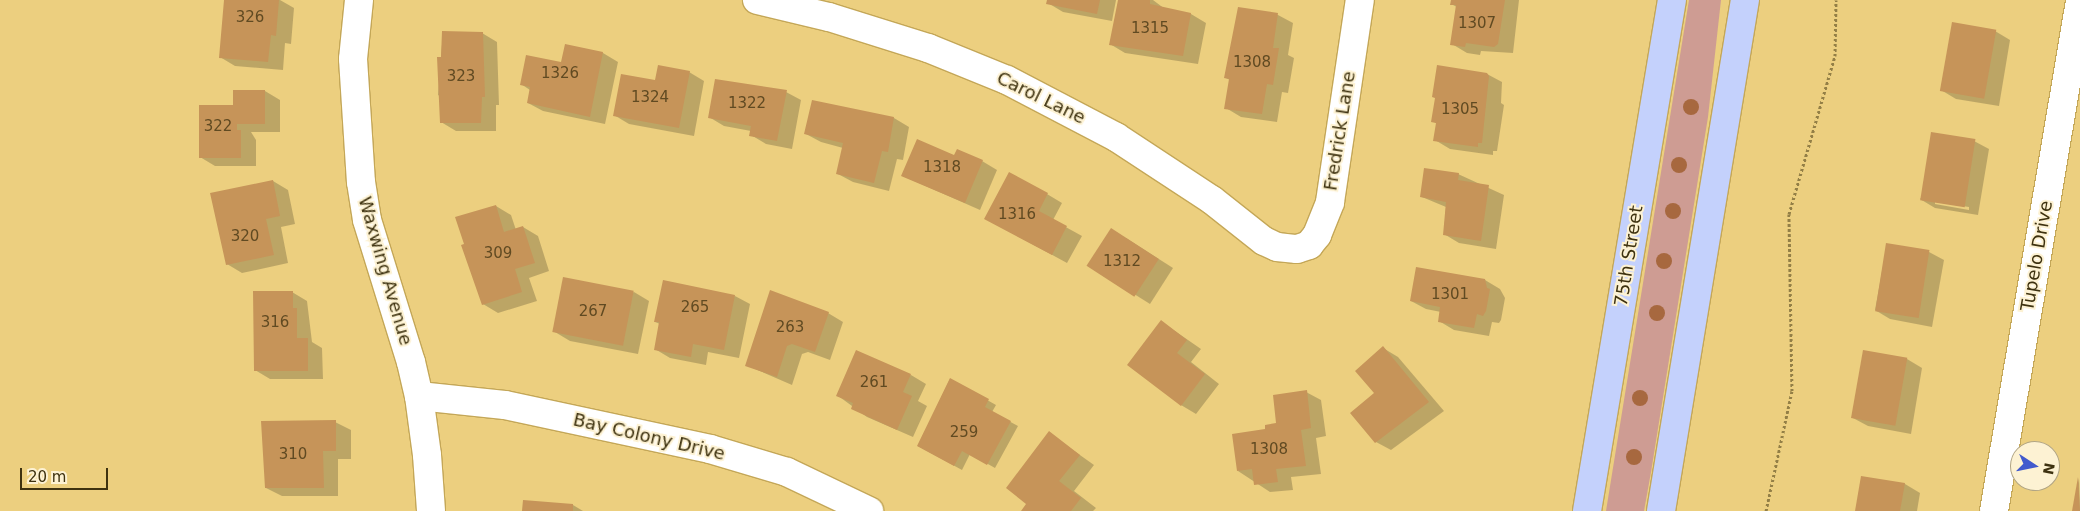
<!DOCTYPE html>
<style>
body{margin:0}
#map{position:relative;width:2080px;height:511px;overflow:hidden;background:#eccf7f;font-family:"DejaVu Sans",sans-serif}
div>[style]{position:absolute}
.green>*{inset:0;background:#ce9c93}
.shadow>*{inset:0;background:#0003}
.building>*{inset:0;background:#c69459;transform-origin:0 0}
.path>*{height:3px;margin-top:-1.5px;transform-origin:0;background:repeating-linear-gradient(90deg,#937f46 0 2.5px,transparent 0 5px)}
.roads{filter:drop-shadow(1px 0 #c4a758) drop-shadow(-1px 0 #c4a758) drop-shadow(0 1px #c4a758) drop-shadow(0 -1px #c4a758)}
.minor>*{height:28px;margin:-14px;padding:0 14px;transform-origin:14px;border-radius:14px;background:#fff}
.major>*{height:28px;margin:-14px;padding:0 14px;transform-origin:14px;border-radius:14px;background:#c4d1fc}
.trees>*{width:16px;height:16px;margin:-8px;border-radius:50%;background:#a7683f}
span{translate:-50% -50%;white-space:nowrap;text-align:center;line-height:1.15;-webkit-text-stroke:4px #fdf2d3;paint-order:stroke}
.number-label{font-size:15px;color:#604a22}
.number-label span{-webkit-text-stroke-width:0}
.street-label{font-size:18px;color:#3e3210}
.north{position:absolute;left:2010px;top:441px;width:50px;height:50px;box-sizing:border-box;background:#fdf2d3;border:1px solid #b1a585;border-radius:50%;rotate:101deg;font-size:14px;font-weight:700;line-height:20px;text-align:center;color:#3e3210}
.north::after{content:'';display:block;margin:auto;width:18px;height:22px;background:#425acd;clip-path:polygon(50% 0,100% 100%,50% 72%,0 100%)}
.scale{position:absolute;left:20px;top:468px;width:88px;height:22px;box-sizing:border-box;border:2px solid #3e3210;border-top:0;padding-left:6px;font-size:15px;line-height:18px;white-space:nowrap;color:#3e3210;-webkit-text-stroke:4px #fdf2d3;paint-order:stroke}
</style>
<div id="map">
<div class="green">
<i style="clip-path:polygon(1689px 0,1721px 0,1708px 117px,1651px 472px,1644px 511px,1606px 511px)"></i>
</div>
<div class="shadow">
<i style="clip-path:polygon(225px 0,280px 0,294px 8px,291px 44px,285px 43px,283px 70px,235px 66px,220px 57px)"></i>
<i style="clip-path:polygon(1048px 0,1116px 0,1112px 21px,1063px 12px,1048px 3px)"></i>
<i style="clip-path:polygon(1119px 0,1153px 0,1165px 9px,1191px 14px,1206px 23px,1198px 64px,1125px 53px,1110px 44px)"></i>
<i style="clip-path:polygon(1452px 0,1519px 0,1513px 53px,1481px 51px,1480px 55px,1467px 53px,1452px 44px,1457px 7px,1451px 4px)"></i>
<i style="clip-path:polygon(1239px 9px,1278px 15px,1293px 23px,1288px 55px,1294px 58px,1288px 93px,1282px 92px,1277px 122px,1241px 117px,1226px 108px,1230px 80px,1226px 78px)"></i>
<i style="clip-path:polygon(1995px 31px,2010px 40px,1999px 106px,1956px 99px,1941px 90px)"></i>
<i style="clip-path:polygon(443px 32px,482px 33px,497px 42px,499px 105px,496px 105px,496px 131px,456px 131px,441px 122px,442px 97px,438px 95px)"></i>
<i style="clip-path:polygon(566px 46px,603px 53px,618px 62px,605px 124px,543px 111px,528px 103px,530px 90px,521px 84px,562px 64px)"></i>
<i style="clip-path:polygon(689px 72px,704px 81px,694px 136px,629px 124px,614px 115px,656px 82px)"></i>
<i style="clip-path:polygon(1487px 74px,1502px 82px,1501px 103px,1504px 105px,1497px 151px,1493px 151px,1493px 155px,1450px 149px,1435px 140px,1437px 124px,1433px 121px)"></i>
<i style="clip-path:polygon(265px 91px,280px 100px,280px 132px,251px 132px,256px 140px,256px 166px,215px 166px,200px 157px,235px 106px)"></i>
<i style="clip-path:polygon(786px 92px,801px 100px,792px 149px,766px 144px,751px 135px,751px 131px,724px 126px,709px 117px)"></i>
<i style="clip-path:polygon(813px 102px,894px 118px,909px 127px,903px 160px,897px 159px,889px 191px,853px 182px,838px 174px,843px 148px,821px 142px,806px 134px)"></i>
<i style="clip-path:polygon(evenodd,1974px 141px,1989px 149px,1978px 215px,1935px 208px,1920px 199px,1974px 141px,1935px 202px,1969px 207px,1969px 210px,1935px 204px,1935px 202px)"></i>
<i style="clip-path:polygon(982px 161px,997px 170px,980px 210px,903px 176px)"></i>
<i style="clip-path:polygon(1458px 174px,1504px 195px,1496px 249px,1459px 243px,1444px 234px,1446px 207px,1422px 197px)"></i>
<i style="clip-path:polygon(273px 181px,288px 190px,295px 224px,281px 227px,288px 263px,242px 273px,227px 264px)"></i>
<i style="clip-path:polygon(1047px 194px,1062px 203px,1053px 220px,1082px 236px,1067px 263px,1001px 227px)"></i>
<i style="clip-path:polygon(496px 206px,511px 215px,516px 230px,523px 227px,538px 236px,549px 271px,529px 278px,537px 301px,498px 313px,483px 304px,465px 244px)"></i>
<i style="clip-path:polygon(1126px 238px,1173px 268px,1150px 304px,1088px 265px)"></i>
<i style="clip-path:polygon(1887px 244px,1929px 252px,1944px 260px,1932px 327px,1890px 319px,1875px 310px)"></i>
<i style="clip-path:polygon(1485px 280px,1500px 289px,1505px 298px,1501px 320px,1499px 323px,1492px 322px,1489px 336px,1454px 330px,1439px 321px,1441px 312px,1426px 309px,1411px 301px)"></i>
<i style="clip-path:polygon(292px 292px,307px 301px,312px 342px,322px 348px,323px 379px,270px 379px,255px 370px)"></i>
<i style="clip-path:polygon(634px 292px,649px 301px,638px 354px,570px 341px,555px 332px)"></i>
<i style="clip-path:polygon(735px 296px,750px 304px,739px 358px,708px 352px,706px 365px,670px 358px,655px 349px,660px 324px,655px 322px)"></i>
<i style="clip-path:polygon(828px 313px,843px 322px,830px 360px,808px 352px,802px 354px,792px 385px,746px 365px)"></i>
<i style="clip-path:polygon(1162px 322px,1201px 349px,1191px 362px,1219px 384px,1196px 414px,1181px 405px)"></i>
<i style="clip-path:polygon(1383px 348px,1398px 357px,1444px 411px,1391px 450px,1376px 442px,1376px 393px)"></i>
<i style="clip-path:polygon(1864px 352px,1907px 359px,1922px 368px,1911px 434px,1868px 426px,1853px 418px)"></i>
<i style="clip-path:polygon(911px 375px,926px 384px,918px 401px,927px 406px,913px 437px,867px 417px,837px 395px)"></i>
<i style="clip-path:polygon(950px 379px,996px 405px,992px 412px,1018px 426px,995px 468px,970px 454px,962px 470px,918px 446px)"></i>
<i style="clip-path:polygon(1306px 392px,1321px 400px,1326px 436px,1316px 438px,1321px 474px,1291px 477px,1293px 490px,1270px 492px,1238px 471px,1267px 430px,1278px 424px)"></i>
<i style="clip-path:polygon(262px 422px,335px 422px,351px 430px,351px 459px,338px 459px,338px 496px,282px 496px,266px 488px)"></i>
<i style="clip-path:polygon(1049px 433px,1094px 465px,1074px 491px,1096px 508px,1093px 511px,1022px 511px,1028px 504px)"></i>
<i style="clip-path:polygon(1862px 477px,1905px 484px,1920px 493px,1917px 511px,1856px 511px)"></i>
<i style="clip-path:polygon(2079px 478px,2080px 511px,2073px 511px)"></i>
<i style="clip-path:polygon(573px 505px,583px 511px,523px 511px)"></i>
</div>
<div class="building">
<i style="clip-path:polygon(224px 0,279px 0,276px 36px,271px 35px,268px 62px,219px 58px)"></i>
<i style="clip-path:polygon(1047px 0,1100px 0,1097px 14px,1046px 4px)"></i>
<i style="clip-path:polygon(1118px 0,1150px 0,1150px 4px,1191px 13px,1183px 56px,1109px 45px)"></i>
<i style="clip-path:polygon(1451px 0,1505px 0,1498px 44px,1494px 47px,1466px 43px,1465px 47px,1450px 45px,1456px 5px,1450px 5px)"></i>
<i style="clip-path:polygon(1238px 7px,1278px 13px,1273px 48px,1279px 48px,1273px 85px,1267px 84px,1262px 114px,1224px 109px,1229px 79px,1224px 78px)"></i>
<i style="left:1952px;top:22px;width:45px;height:70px;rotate:10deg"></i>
<i style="clip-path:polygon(442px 31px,483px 32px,485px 97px,482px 97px,481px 123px,440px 123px,437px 57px,441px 57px)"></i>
<i style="clip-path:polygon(565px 44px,603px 52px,590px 117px,527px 103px,530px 87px,520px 85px,526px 55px,561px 62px)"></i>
<i style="clip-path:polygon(658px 65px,690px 71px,679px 128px,613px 116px,621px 74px,655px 80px)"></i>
<i style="clip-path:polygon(1437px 65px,1487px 73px,1489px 76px,1482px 143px,1478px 143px,1478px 147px,1433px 141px,1436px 123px,1431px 122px,1435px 98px,1432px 97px)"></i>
<i style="clip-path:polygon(715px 79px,787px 90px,777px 141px,749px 136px,751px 126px,708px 118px)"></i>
<i style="clip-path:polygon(233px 90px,265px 90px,265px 124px,237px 124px,237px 130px,241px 130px,241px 158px,199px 158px,199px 105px,233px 105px)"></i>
<i style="clip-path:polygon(812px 100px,894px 117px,888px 152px,882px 151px,874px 183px,836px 174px,843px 143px,804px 134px)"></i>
<i style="left:1931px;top:132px;width:45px;height:69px;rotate:9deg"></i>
<i style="clip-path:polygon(917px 139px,954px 155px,957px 149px,983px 160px,965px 203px,901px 176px)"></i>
<i style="clip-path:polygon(1424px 168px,1459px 173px,1458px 180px,1489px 185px,1481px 241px,1443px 235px,1446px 202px,1420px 197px)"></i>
<i style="clip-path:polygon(1009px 172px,1048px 193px,1039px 211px,1067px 226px,1052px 255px,984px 219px)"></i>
<i style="clip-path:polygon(273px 180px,280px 216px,266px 219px,274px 255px,226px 265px,210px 193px)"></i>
<i style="clip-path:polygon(496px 205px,504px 232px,523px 226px,535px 263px,515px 269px,522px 292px,482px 305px,461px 245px,464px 244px,455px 217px)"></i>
<i style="left:1111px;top:228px;width:57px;height:45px;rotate:33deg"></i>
<i style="left:1886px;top:243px;width:44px;height:69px;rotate:9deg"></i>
<i style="clip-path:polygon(1416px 267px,1485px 279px,1487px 288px,1490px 289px,1486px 311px,1483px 316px,1477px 314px,1474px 328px,1438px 322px,1440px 307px,1410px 301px)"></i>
<i style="left:563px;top:277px;width:72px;height:56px;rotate:11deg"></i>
<i style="clip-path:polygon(663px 280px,735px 295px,724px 350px,693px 344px,691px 357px,654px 350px,659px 322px,654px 322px)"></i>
<i style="clip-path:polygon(770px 290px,829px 312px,815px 352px,792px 344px,787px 346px,777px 377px,745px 366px)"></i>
<i style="clip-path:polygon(253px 291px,293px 291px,293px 308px,297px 308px,297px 338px,308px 338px,308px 371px,254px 371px)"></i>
<i style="clip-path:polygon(1161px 320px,1187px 340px,1177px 353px,1205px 374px,1181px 406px,1127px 365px)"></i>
<i style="clip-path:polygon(1383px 346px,1429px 402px,1375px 443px,1350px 413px,1374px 393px,1355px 371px)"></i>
<i style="clip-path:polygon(856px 350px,911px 374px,903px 392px,912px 396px,897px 430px,851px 409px,853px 403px,836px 396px)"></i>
<i style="left:1863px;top:350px;width:45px;height:69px;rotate:10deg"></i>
<i style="clip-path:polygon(950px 378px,989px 399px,985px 407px,1011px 421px,987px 465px,962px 451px,954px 466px,917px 446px)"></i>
<i style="clip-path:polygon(1307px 390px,1311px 428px,1301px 430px,1306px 466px,1276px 469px,1278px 482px,1254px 485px,1252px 469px,1237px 471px,1232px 434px,1265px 429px,1265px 425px,1276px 423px,1273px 395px)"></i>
<i style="clip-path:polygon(336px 420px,336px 451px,323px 451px,324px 488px,265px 488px,261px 421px)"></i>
<i style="clip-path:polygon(1049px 431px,1080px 455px,1059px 481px,1081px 498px,1071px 511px,1021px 511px,1026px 504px,1006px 488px)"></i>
<i style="clip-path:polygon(1861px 476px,1905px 483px,1900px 511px,1855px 511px)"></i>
<i style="clip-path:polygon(2078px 477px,2080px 511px,2072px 511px)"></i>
<i style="clip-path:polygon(523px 500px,573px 504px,573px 511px,522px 511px)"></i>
</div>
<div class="path">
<i style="left:1766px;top:511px;width:123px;rotate:-77.8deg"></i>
<i style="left:1792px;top:391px;width:177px;rotate:-91deg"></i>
<i style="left:1789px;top:214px;width:165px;rotate:-73.8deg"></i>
<i style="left:1835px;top:56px;width:56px;rotate:-89deg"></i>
</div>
<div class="roads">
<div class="minor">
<i style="left:359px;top:0;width:59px;rotate:95.8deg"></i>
<i style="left:353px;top:59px;width:123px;rotate:86.3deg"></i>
<i style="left:361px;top:182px;width:38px;rotate:81deg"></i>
<i style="left:367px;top:220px;width:149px;rotate:72.8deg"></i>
<i style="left:411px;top:362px;width:35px;rotate:77deg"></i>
<i style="left:419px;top:396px;width:60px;rotate:82.3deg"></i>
<i style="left:427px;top:455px;width:56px;rotate:85.9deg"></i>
<i style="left:757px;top:0;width:74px;rotate:13.3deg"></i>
<i style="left:829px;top:17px;width:104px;rotate:17.4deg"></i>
<i style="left:928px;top:48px;width:85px;rotate:22.1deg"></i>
<i style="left:1007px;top:80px;width:123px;rotate:27.6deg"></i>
<i style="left:1116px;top:137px;width:115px;rotate:33.3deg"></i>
<i style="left:1212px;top:200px;width:66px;rotate:38.3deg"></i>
<i style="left:1264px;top:241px;width:14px;rotate:25deg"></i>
<i style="left:1277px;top:247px;width:20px;rotate:6deg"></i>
<i style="left:1297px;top:249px;width:13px;rotate:-18deg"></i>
<i style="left:1309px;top:245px;width:13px;rotate:-51deg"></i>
<i style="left:1317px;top:235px;width:35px;rotate:-68deg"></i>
<i style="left:1330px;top:202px;width:204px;rotate:-81.6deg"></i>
<i style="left:419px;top:396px;width:86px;rotate:6deg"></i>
<i style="left:505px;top:405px;width:210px;rotate:12.1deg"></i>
<i style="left:710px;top:449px;width:80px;rotate:16.6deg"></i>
<i style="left:787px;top:472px;width:91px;rotate:25.4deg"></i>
<i style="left:1994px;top:511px;width:517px;rotate:-80.43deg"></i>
</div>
<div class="major">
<i style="left:1587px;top:511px;width:518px;rotate:-80.56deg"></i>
<i style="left:1661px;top:511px;width:518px;rotate:-80.67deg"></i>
</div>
</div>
<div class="trees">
<i style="left:1691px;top:107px"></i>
<i style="left:1679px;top:165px"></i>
<i style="left:1673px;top:211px"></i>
<i style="left:1664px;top:261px"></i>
<i style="left:1657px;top:313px"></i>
<i style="left:1640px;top:398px"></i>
<i style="left:1634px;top:457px"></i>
</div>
<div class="number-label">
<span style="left:250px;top:18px">326</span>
<span style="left:1477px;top:24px">1307</span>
<span style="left:1150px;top:29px">1315</span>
<span style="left:1252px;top:63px">1308</span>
<span style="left:560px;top:74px">1326</span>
<span style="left:461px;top:77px">323</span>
<span style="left:650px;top:98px">1324</span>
<span style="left:747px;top:104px">1322</span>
<span style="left:1460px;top:110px">1305</span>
<span style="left:218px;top:127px">322</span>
<span style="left:942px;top:168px">1318</span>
<span style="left:1017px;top:215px">1316</span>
<span style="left:245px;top:237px">320</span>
<span style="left:498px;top:254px">309</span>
<span style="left:1122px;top:262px">1312</span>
<span style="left:1450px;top:295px">1301</span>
<span style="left:695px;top:308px">265</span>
<span style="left:593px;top:312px">267</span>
<span style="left:275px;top:323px">316</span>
<span style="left:790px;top:328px">263</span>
<span style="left:874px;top:383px">261</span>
<span style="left:964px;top:433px">259</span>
<span style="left:1269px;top:450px">1308</span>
<span style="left:293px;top:455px">310</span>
</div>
<div class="street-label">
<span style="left:1041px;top:98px;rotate:26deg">Carol Lane</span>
<span style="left:1340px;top:131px;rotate:-81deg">Fredrick Lane</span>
<span style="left:1629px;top:256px;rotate:-81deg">75th Street</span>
<span style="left:2037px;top:256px;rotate:-80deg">Tupelo Drive</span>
<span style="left:385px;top:271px;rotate:74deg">Waxwing Avenue</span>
<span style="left:649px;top:437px;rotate:13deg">Bay Colony Drive</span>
</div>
<div class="north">N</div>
<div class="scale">20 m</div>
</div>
